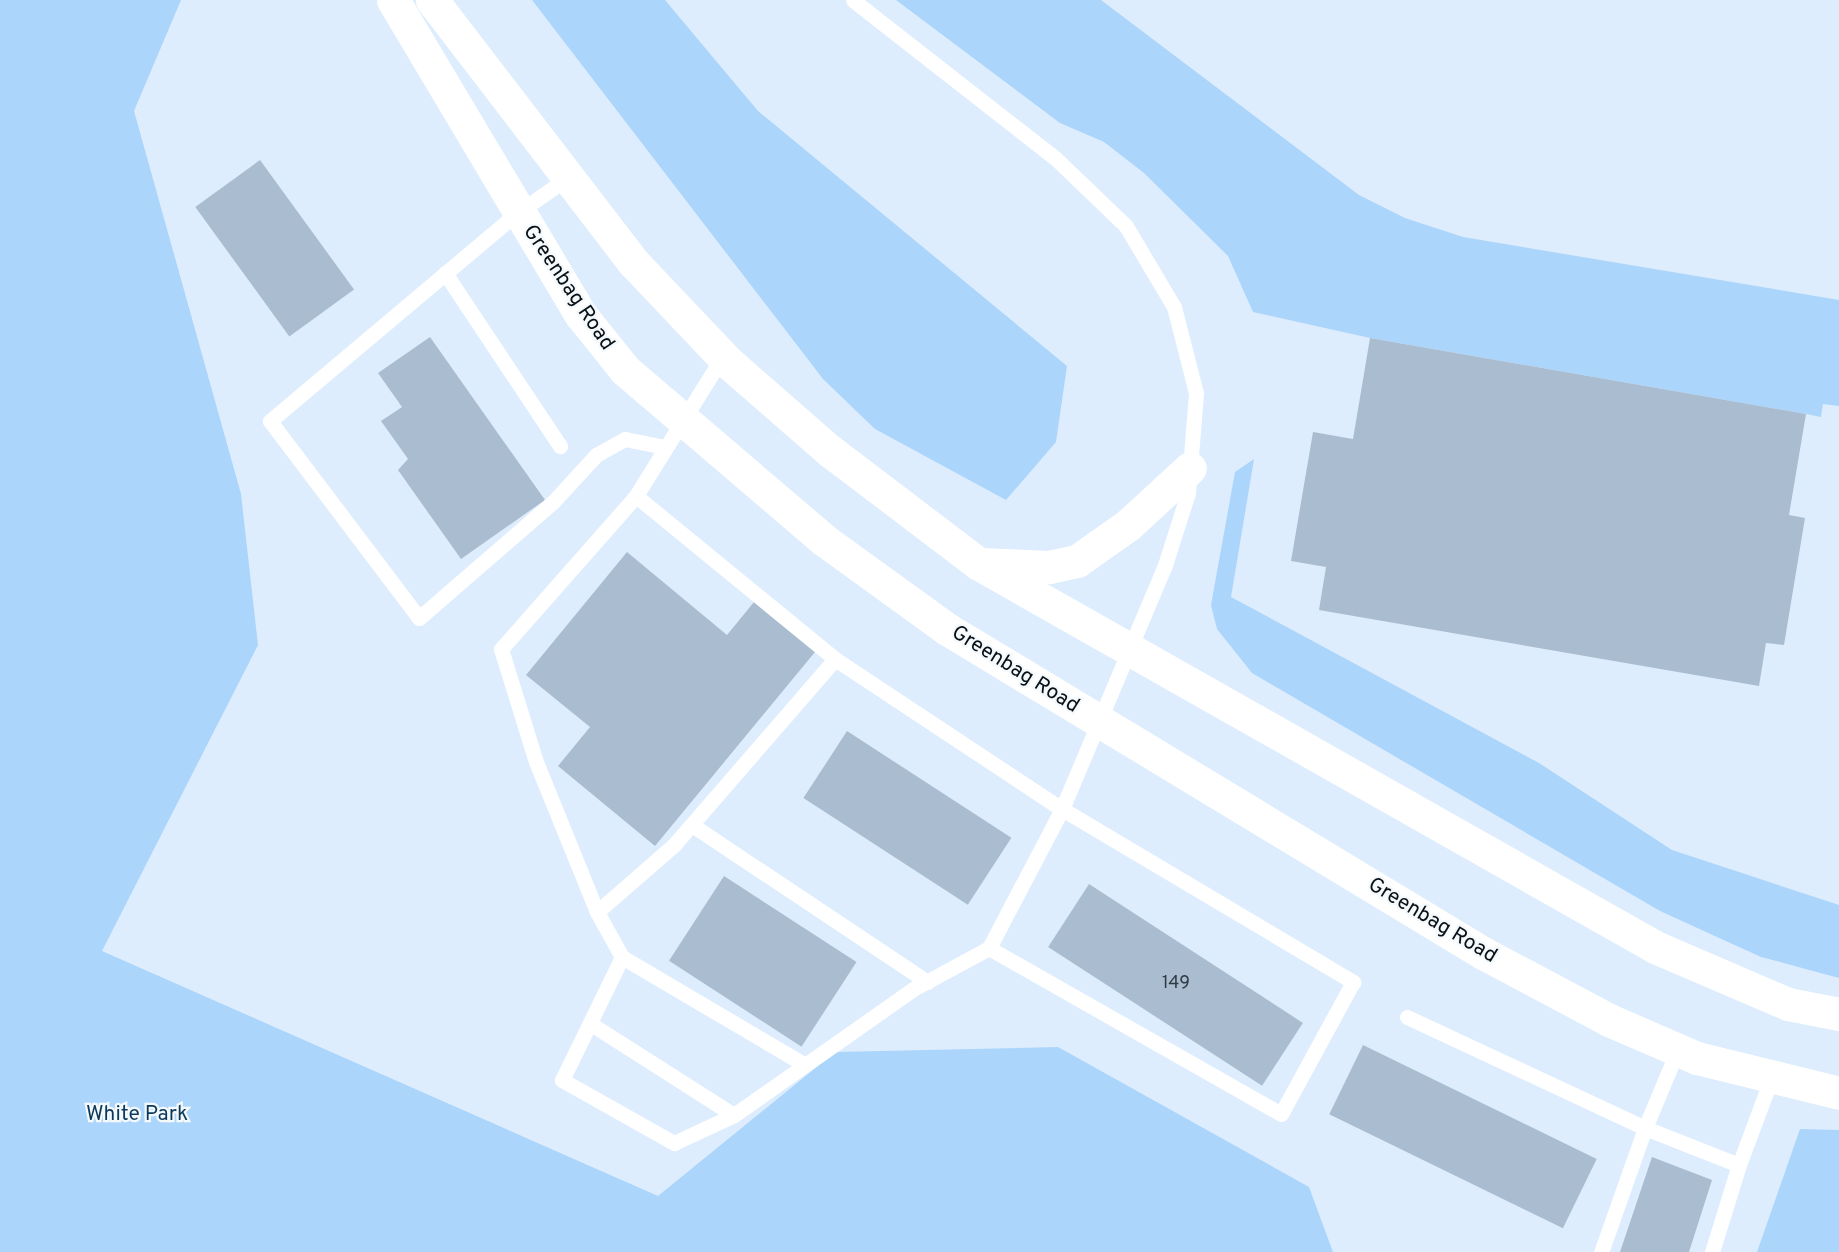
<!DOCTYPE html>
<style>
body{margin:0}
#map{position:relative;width:1839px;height:1252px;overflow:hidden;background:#ddedfd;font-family:Overpass,sans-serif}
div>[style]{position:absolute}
.green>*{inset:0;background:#acd5fb}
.building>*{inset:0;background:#aabdd0;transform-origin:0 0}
.lane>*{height:15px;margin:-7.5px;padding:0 7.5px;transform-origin:7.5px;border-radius:7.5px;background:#fff}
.secondary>*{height:33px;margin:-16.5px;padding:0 16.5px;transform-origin:16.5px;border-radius:16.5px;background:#fff}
span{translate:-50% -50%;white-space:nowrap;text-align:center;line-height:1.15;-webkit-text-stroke:4.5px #f4f9fc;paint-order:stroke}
.number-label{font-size:18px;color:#313b44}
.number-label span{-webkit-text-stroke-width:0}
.street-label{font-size:21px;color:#091016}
.park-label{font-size:21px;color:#0b385b}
</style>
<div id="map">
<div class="green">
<i style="clip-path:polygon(0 0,181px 0,134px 111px,241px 494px,258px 645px,102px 951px,658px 1196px,835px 1052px,1058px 1047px,1309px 1187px,1333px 1252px,0 1252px)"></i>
<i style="clip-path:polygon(532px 0,665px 0,758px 111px,1067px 366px,1056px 442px,1006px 500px,875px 429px,823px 379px)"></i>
<i style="clip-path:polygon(896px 0,1101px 0,1359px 195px,1405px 218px,1463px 237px,1839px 300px,1839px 406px,1823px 404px,1821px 417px,1806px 414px,1370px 338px,1253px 312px,1228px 256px,1144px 173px,1104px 142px,1060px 123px)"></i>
<i style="clip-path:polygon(1254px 459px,1231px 597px,1539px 763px,1672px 850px,1839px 905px,1839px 978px,1761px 957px,1660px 911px,1252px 673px,1217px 629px,1211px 605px,1235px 472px)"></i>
<i style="clip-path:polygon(1800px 1129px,1839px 1130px,1839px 1252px,1757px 1252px)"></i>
</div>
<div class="building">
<i style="left:260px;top:160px;width:160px;height:80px;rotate:54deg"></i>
<i style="clip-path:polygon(430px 337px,545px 500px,461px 559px,398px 470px,408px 459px,381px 421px,402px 407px,378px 373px)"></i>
<i style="clip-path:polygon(1370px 338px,1806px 414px,1789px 515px,1805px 518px,1784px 645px,1766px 643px,1759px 686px,1319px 610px,1326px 567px,1291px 561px,1313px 432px,1353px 439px)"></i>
<i style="clip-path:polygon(627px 552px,727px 635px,754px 602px,815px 652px,655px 846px,558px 766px,590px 727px,526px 675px)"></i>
<i style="left:847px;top:731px;width:196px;height:80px;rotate:33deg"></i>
<i style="left:724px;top:876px;width:158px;height:101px;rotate:33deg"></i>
<i style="left:1089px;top:884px;width:255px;height:75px;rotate:33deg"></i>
<i style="left:1363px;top:1045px;width:260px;height:77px;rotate:26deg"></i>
<i style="clip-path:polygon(1652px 1157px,1712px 1180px,1689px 1252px,1620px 1252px)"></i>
</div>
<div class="lane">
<i style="left:569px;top:177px;width:63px;rotate:145.3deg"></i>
<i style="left:517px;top:213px;width:323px;rotate:139.9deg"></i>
<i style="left:270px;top:421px;width:247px;rotate:52.9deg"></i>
<i style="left:419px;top:618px;width:177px;rotate:-40.9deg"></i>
<i style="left:553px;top:502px;width:64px;rotate:-47.5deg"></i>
<i style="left:596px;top:455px;width:33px;rotate:-29deg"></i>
<i style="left:625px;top:439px;width:41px;rotate:11.3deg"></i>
<i style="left:445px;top:273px;width:208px;rotate:56.4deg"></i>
<i style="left:723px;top:356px;width:165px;rotate:121.9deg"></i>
<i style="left:636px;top:496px;width:257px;rotate:39.3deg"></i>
<i style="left:835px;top:659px;width:272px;rotate:33.5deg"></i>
<i style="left:1062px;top:809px;width:339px;rotate:30.7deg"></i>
<i style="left:1353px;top:982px;width:150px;rotate:118.6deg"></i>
<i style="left:1281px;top:1114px;width:336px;rotate:-150.4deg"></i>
<i style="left:989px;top:948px;width:157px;rotate:-62.3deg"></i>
<i style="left:1062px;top:809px;width:265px;rotate:-67.1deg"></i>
<i style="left:1165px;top:565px;width:76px;rotate:-72.3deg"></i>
<i style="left:1188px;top:493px;width:100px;rotate:-85.4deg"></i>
<i style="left:1196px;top:393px;width:89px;rotate:-104.3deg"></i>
<i style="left:1174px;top:307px;width:94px;rotate:-120.7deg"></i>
<i style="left:1126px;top:226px;width:98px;rotate:-136.2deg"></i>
<i style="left:1055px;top:158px;width:256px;rotate:-142deg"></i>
<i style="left:835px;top:659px;width:245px;rotate:130.9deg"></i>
<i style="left:675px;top:844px;width:103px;rotate:138.9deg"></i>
<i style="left:597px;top:912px;width:51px;rotate:60.9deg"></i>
<i style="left:622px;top:957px;width:137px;rotate:116deg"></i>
<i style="left:562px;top:1080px;width:129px;rotate:29.4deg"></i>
<i style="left:674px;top:1143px;width:66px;rotate:-25deg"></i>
<i style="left:734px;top:1115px;width:221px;rotate:-35.1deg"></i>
<i style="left:915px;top:988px;width:84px;rotate:-28.4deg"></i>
<i style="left:692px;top:825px;width:283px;rotate:33.7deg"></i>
<i style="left:597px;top:912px;width:162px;rotate:-112.1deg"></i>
<i style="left:536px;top:762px;width:118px;rotate:-107.2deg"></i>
<i style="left:501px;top:649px;width:204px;rotate:-48.6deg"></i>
<i style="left:622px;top:957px;width:212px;rotate:30.5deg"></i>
<i style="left:1407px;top:1017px;width:263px;rotate:25deg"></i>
<i style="left:1645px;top:1128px;width:132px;rotate:109.5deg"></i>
<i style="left:591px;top:1024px;width:169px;rotate:32.5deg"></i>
<i style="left:1678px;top:1049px;width:86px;rotate:112.7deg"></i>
<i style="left:1645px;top:1128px;width:101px;rotate:21.5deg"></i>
<i style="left:1739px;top:1165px;width:92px;rotate:-69.6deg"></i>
<i style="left:1712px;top:1252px;width:91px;rotate:-72.8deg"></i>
</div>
<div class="secondary">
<i style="left:393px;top:0;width:367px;rotate:59.2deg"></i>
<i style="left:581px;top:315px;width:70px;rotate:51.3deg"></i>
<i style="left:625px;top:370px;width:262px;rotate:40.5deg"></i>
<i style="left:824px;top:540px;width:152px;rotate:35.9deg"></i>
<i style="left:947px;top:629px;width:626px;rotate:31.15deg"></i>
<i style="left:1483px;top:953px;width:143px;rotate:28deg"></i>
<i style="left:1609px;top:1020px;width:96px;rotate:23.4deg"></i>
<i style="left:1697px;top:1058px;width:146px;rotate:13.8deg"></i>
<i style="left:432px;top:0;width:332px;rotate:52.5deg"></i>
<i style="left:634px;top:263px;width:138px;rotate:46.5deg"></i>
<i style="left:729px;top:363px;width:134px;rotate:41.1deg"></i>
<i style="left:830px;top:451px;width:187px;rotate:37.2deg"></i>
<i style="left:979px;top:564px;width:777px;rotate:29.53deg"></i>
<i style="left:1655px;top:947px;width:145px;rotate:23.2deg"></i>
<i style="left:1788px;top:1004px;width:52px;rotate:11.1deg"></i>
<i style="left:980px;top:564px;width:69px;rotate:2.5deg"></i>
<i style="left:1049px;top:567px;width:29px;rotate:-12deg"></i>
<i style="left:1077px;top:561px;width:62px;rotate:-35.2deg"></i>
<i style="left:1128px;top:525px;width:84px;rotate:-42.6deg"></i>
</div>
<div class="number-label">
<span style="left:1176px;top:984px">149</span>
</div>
<div class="street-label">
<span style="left:568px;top:288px;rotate:56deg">Greenbag Road</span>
<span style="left:1015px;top:670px;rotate:32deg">Greenbag Road</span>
<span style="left:1432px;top:921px;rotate:31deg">Greenbag Road</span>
</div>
<div class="park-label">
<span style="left:137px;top:1115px">White Park</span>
</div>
</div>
